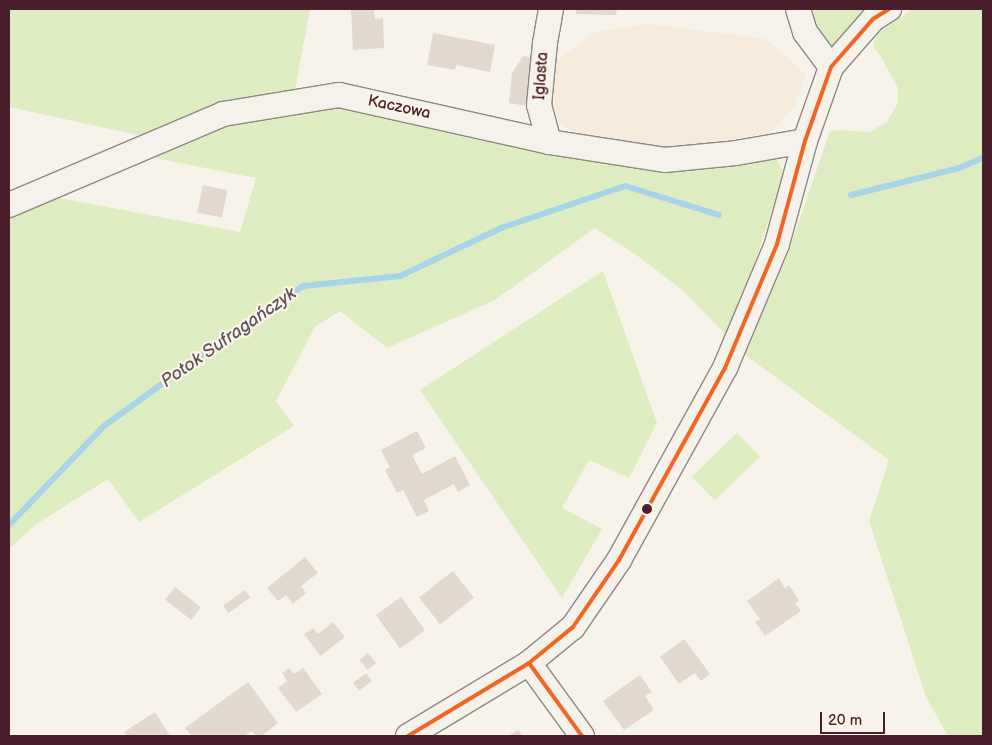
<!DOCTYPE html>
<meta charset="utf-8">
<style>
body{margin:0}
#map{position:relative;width:992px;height:745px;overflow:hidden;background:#f7f3ea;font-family:"Balsamiq Sans",sans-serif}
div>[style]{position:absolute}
.built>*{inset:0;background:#f7ebdb}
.green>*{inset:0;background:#ddedc1;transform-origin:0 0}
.stream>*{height:6px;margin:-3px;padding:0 3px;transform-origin:3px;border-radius:3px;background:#a7d5e7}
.building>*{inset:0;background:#e2d8cd;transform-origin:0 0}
.roads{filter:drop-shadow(1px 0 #908684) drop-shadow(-1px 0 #908684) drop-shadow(0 1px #908684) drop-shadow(0 -1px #908684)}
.minor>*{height:24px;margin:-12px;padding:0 12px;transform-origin:12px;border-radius:12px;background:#f5f2ec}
.bus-1>*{height:4px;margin:-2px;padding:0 2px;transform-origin:2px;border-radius:2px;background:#f26522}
.dots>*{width:14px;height:14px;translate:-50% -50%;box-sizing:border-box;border:2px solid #fcf5e5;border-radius:50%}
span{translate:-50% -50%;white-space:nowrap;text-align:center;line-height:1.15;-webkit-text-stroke:4.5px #fcf5e5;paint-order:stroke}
.street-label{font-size:16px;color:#4a1f2b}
.water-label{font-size:18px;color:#5c5263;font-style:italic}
.frame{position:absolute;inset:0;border:10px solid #4a1f2b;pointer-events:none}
.scale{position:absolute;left:820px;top:712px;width:65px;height:22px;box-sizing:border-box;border:2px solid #4a1f2b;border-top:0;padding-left:6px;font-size:15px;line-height:18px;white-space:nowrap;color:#4a1f2b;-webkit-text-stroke:4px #fcf5e5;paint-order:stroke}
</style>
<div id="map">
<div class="built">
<i style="clip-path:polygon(648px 24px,766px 39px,806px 74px,794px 107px,770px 133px,674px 149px,574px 133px,557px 120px,550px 65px,595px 32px)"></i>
</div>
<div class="green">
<i style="clip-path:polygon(9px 9px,310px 9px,295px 90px,220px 106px,152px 138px,9px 107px)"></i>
<i style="clip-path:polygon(806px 9px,872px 9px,829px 51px)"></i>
<i style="clip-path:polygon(913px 9px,983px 9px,983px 736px,948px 736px,926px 697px,869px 521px,889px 460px,748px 357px,682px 290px,639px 257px,595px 228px,495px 300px,387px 348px,340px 311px,315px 327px,276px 401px,294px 426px,139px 522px,108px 479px,35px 525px,9px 549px,9px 212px,49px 196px,240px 232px,256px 178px,144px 156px,225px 122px,338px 102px,552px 156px,665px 171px,777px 159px,784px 175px,752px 271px,785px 262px,830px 131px,839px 130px,869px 132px,887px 122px,898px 102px,898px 88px,881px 57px,873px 46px,877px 34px)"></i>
<i style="clip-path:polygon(603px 271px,657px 423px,629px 478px,589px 460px,562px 508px,602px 529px,562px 598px,420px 390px)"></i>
<i style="left:737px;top:433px;width:33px;height:63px;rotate:46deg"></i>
</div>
<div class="stream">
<i style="left:851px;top:195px;width:111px;rotate:-14deg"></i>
<i style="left:959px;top:168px;width:26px;rotate:-23deg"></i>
<i style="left:9px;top:525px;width:137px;rotate:-46.2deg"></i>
<i style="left:104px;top:426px;width:117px;rotate:-36deg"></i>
<i style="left:199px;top:357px;width:126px;rotate:-34.3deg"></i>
<i style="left:303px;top:286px;width:98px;rotate:-5.9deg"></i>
<i style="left:400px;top:276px;width:112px;rotate:-25.4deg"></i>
<i style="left:501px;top:228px;width:131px;rotate:-18.7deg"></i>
<i style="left:625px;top:186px;width:98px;rotate:17.1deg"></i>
</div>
<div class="building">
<i style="clip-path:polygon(351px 9px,374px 9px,375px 19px,383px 18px,384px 48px,353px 50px)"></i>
<i style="clip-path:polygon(576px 9px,617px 9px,616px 15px,576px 14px)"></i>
<i style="clip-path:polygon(433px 33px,495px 45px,490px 72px,456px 65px,455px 70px,427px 65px)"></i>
<i style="clip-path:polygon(523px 56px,535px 58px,527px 106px,509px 103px,512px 73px)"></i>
<i style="left:203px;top:185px;width:25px;height:28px;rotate:12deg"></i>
<i style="clip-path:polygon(417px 431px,426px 448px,412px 455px,422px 474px,455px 456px,470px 485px,458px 492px,454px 484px,424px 500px,429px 511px,417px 517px,403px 490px,397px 493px,385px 470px,390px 467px,381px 450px)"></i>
<i style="clip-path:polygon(305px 557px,318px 573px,301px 586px,306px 593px,293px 604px,286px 595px,278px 601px,267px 588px)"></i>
<i style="left:453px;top:571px;width:34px;height:43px;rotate:52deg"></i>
<i style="clip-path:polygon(779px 578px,785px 588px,789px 585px,799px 600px,795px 603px,801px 611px,765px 636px,755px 622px,760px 619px,747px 601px)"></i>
<i style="left:175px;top:587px;width:33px;height:16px;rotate:38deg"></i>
<i style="left:245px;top:590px;width:9px;height:27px;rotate:54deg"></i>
<i style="left:401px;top:597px;width:41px;height:31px;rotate:54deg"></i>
<i style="clip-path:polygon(333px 622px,345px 637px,320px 656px,304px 634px,313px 628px,318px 634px)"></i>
<i style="clip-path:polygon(684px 639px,710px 674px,701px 681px,695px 673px,679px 684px,660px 657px)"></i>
<i style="left:368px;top:653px;width:13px;height:11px;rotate:51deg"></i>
<i style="clip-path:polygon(289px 668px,294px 674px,303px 668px,322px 694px,296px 712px,278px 688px,287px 681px,282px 673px)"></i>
<i style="left:366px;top:673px;width:10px;height:16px;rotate:53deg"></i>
<i style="clip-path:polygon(640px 675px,652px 692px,645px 696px,654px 710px,624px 730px,603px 701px)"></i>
<i style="clip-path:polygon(248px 682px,278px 723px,261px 736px,256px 736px,252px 731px,245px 735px,247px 736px,192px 736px,185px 728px)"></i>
<i style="clip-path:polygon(155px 712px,170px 736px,128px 736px,124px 732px)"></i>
<i style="clip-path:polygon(518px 730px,523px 736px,508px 736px)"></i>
</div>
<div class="roads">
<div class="minor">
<i style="left:798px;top:9px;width:24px;rotate:73deg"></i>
<i style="left:805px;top:32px;width:44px;rotate:53.4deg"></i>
<i style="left:549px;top:142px;width:38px;rotate:-105deg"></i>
<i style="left:539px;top:105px;width:62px;rotate:-84.5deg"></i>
<i style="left:545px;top:43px;width:35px;rotate:-80deg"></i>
<i style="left:9px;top:205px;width:233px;rotate:-23deg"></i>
<i style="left:223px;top:114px;width:118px;rotate:-9.3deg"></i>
<i style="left:339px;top:95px;width:215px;rotate:12.6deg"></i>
<i style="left:549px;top:142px;width:117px;rotate:8.8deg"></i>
<i style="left:665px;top:160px;width:71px;rotate:-5.6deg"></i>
<i style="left:736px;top:153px;width:70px;rotate:-9.9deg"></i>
<i style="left:529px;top:663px;width:90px;rotate:54deg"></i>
<i style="left:408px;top:736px;width:141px;rotate:-31.1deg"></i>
<i style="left:529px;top:663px;width:57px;rotate:-39.3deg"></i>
<i style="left:573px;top:627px;width:81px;rotate:-55.5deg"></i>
<i style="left:619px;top:560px;width:219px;rotate:-61.1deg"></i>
<i style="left:725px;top:368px;width:134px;rotate:-67.2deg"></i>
<i style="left:777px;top:244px;width:107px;rotate:-74.8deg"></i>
<i style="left:805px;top:141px;width:78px;rotate:-70.6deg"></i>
<i style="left:831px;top:67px;width:64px;rotate:-48.8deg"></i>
<i style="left:873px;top:19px;width:19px;rotate:-32deg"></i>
</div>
</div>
<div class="bus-1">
<i style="left:529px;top:663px;width:90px;rotate:54deg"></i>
<i style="left:408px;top:736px;width:141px;rotate:-31.1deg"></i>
<i style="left:529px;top:663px;width:57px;rotate:-39.3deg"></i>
<i style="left:573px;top:627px;width:81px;rotate:-55.5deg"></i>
<i style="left:619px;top:560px;width:219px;rotate:-61.1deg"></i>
<i style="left:725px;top:368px;width:134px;rotate:-67.2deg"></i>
<i style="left:777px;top:244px;width:107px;rotate:-74.8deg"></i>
<i style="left:805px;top:141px;width:78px;rotate:-70.6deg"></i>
<i style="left:831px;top:67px;width:64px;rotate:-48.8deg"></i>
<i style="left:873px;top:19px;width:19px;rotate:-32deg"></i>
</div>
<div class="dots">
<i style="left:647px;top:509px;background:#4a1f2b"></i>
</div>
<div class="street-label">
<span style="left:542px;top:76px;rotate:-86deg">Iglasta</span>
<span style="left:399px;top:108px;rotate:12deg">Kaczowa</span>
</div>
<div class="water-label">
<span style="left:229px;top:338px;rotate:-35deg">Potok Sufragańczyk</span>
</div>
<div class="frame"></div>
<div class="scale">20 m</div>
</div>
